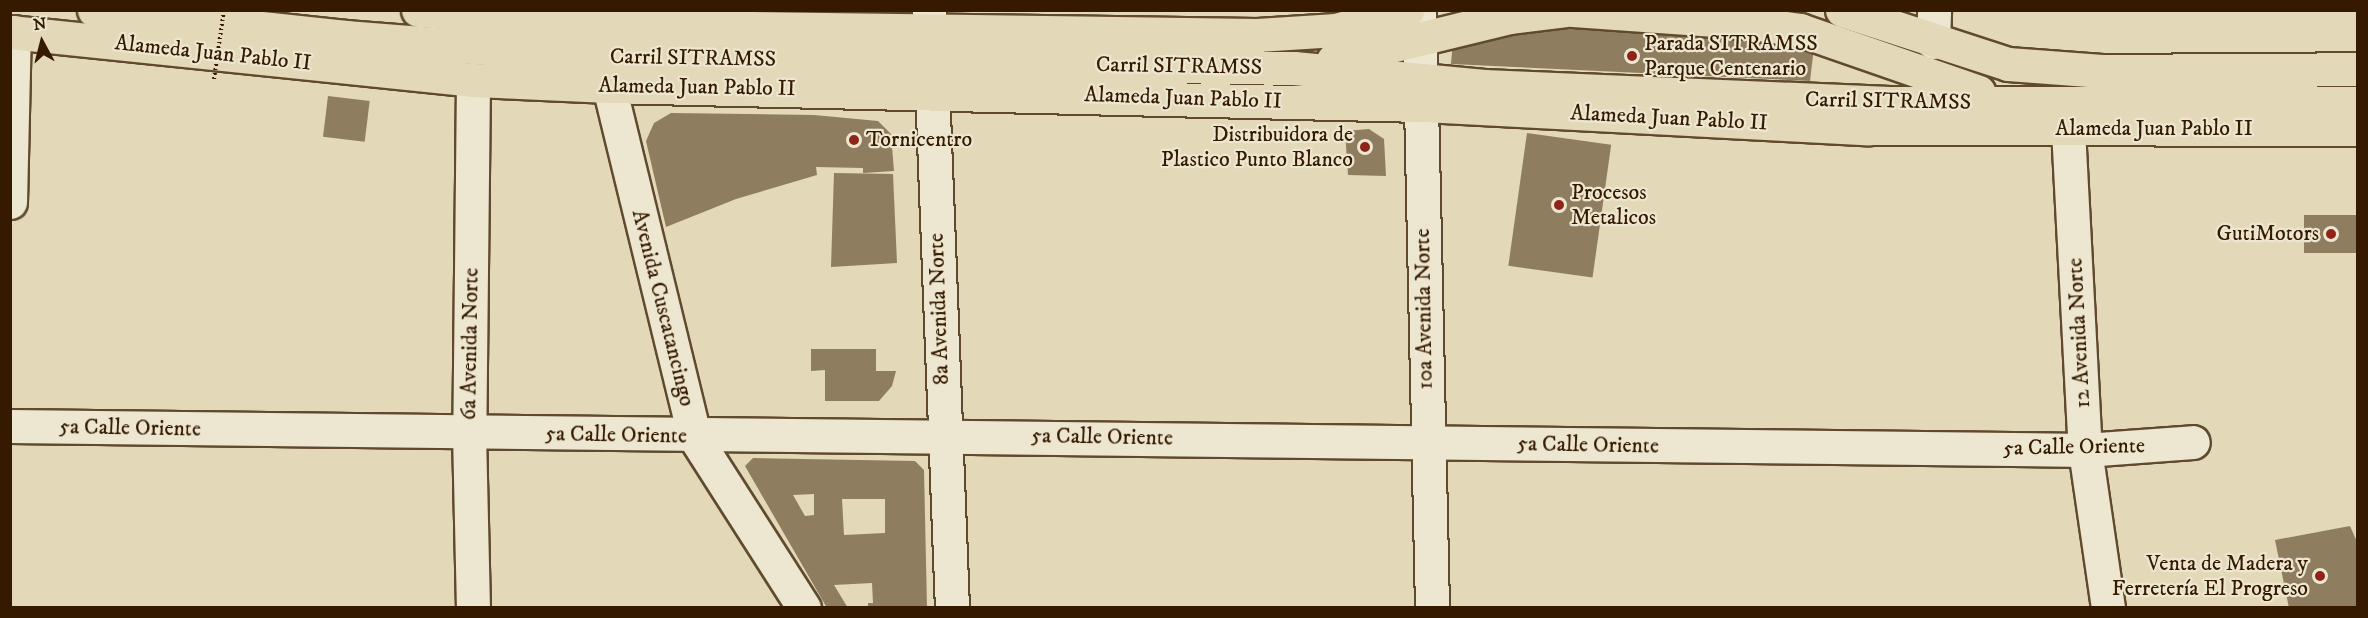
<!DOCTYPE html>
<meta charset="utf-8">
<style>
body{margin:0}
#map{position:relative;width:2368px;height:618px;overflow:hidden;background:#e3d8b7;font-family:"IM FELL DW Pica",serif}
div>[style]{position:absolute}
.building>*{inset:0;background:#8f7d5f;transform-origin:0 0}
.roads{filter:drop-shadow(2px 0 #604a2e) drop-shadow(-2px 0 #604a2e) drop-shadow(0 2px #604a2e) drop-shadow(0 -2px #604a2e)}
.street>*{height:33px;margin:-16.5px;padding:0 16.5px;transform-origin:16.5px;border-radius:16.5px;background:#ede6d0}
.secondary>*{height:33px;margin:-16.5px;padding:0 16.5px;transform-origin:16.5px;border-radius:16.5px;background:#ede6d0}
.primary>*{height:33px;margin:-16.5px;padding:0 16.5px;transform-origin:16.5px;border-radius:16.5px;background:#e3d8b7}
.path-bridge>*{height:4px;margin-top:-2px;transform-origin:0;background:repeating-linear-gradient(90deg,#351a00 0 1.5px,transparent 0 4.5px)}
.dots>*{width:16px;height:16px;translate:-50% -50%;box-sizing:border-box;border:3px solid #ede6d0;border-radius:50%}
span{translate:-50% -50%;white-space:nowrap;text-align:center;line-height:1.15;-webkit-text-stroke:4.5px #ede6d0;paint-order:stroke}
.poi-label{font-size:22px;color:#351a00}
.left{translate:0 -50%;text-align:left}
.right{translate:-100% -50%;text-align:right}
.street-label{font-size:22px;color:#351a00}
.frame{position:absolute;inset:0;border:12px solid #351a00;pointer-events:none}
.north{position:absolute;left:12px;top:12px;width:60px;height:60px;-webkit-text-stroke:4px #ede6d0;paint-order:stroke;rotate:353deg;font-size:16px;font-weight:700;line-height:24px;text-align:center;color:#351a00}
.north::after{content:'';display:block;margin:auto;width:21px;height:27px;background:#351a00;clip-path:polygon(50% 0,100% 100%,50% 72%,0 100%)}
</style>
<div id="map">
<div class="building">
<i style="clip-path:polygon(1574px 26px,1687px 32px,1814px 47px,1810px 81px,1451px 64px,1453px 41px)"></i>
<i style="left:328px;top:96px;width:42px;height:41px;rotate:7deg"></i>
<i style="clip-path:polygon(671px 113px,814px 115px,878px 121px,891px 134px,894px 171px,863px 173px,863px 168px,816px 167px,817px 175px,736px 199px,666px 227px,646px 141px,654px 123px)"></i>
<i style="clip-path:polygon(1369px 129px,1384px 139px,1386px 176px,1348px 175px,1345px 131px)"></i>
<i style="left:1527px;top:133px;width:85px;height:134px;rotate:8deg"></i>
<i style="clip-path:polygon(834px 173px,893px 174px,897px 263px,831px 267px)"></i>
<i style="left:2358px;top:215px;width:38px;height:54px;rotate:90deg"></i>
<i style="clip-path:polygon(811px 349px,876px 349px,876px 371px,896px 371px,892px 386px,879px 401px,825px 401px,825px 370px,811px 371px)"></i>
<i style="clip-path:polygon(evenodd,753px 458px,915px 461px,924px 470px,927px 608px,868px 608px,868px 603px,873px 603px,872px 583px,834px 585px,848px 608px,827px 608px,745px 466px,753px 458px,814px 494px,814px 515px,805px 516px,793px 495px,814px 494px,753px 458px,842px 499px,885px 499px,885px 533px,844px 535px,842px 499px)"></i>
<i style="clip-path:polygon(2350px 526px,2358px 544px,2358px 608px,2289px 608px,2275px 540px)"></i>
</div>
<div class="roads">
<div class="street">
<i style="left:1933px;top:42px;width:32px;rotate:-88deg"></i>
<i style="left:473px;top:80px;width:353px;rotate:90.6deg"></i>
<i style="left:469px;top:433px;width:175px;rotate:88.7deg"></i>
<i style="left:609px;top:86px;width:360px;rotate:76.3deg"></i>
<i style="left:694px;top:436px;width:204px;rotate:57.4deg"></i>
<i style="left:2068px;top:129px;width:321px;rotate:87deg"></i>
<i style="left:2085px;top:450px;width:160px;rotate:81.7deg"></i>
<i style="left:10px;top:202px;width:170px;rotate:-88.7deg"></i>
<i style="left:10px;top:426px;width:2075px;rotate:0.66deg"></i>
<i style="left:2085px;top:450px;width:108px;rotate:-4.2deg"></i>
</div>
<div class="secondary">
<i style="left:929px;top:10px;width:598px;rotate:87.8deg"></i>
<i style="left:1419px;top:12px;width:596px;rotate:88.75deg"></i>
</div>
<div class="primary">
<i style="left:94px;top:10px;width:253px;rotate:6.1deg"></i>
<i style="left:346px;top:37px;width:257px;rotate:4.5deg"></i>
<i style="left:602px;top:57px;width:692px;rotate:0.91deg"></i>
<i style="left:1294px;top:68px;width:191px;rotate:5.4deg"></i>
<i style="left:1484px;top:86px;width:406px;rotate:2.4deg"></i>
<i style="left:1890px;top:103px;width:468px"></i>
<i style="left:418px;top:10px;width:188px;rotate:4.9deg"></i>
<i style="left:605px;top:26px;width:652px;rotate:0.79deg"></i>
<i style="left:1257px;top:35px;width:79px;rotate:-3.6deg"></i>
<i style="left:1336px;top:30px;width:74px;rotate:-15.7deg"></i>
<i style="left:1573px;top:10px;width:171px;rotate:4deg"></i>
<i style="left:1744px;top:22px;width:57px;rotate:8.1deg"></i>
<i style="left:1800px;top:30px;width:189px;rotate:19.1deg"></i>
<i style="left:1842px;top:10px;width:175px;rotate:18deg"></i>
<i style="left:2008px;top:64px;width:94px;rotate:4.3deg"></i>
<i style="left:2102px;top:71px;width:256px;rotate:-0.4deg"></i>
<i style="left:10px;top:32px;width:465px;rotate:5.9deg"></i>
<i style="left:473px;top:80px;width:136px;rotate:2.5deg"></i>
<i style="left:609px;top:86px;width:812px;rotate:1.34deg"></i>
<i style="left:1421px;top:105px;width:447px;rotate:3deg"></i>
<i style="left:1867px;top:128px;width:491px;rotate:0.1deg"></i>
<i style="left:1333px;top:60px;width:181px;rotate:-13.7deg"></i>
<i style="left:1509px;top:17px;width:57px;rotate:-7deg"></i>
</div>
</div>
<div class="path-bridge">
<i style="left:214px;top:79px;width:70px;rotate:-81.8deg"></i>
</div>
<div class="dots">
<i style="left:1632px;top:56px;background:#8f2418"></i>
<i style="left:854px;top:140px;background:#8f2418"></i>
<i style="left:1365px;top:147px;background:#8f2418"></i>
<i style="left:1559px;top:205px;background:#8f2418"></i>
<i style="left:2331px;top:234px;background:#8f2418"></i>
<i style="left:2320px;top:576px;background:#8f2418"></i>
</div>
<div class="poi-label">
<span class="left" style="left:1644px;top:56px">Parada SITRAMSS<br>Parque Centenario</span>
<span class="right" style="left:1353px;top:147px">Distribuidora de<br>Plastico Punto Blanco</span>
<span class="left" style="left:866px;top:140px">Tornicentro</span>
<span class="left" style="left:1571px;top:205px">Procesos<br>Metalicos</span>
<span class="right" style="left:2319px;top:234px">GutiMotors</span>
<span class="right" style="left:2308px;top:576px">Venta de Madera y<br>Ferretería El Progreso</span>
</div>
<div class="street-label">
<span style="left:213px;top:53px;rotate:6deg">Alameda Juan Pablo II</span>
<span style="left:693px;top:58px;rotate:1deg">Carril SITRAMSS</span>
<span style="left:1179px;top:66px;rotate:1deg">Carril SITRAMSS</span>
<span style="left:697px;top:87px;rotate:1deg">Alameda Juan Pablo II</span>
<span style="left:1183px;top:98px;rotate:2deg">Alameda Juan Pablo II</span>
<span style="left:1888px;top:101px;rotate:1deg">Carril SITRAMSS</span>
<span style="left:1669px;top:118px;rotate:3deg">Alameda Juan Pablo II</span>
<span style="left:2154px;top:129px">Alameda Juan Pablo II</span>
<span style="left:663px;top:308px;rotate:76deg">Avenida Cuscatancingo</span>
<span style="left:939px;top:309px;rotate:-92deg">8a Avenida Norte</span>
<span style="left:1424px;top:309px;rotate:-91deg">10a Avenida Norte</span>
<span style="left:2079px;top:333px;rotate:-93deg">12 Avenida Norte</span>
<span style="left:470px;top:344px;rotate:-89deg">6a Avenida Norte</span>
<span style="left:130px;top:428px;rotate:1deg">5a Calle Oriente</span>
<span style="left:616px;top:435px;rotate:1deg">5a Calle Oriente</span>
<span style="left:1102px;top:437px;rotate:1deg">5a Calle Oriente</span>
<span style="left:1588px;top:445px;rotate:1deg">5a Calle Oriente</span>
<span style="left:2074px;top:447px;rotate:-1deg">5a Calle Oriente</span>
</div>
<div class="frame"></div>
<div class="north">N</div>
</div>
